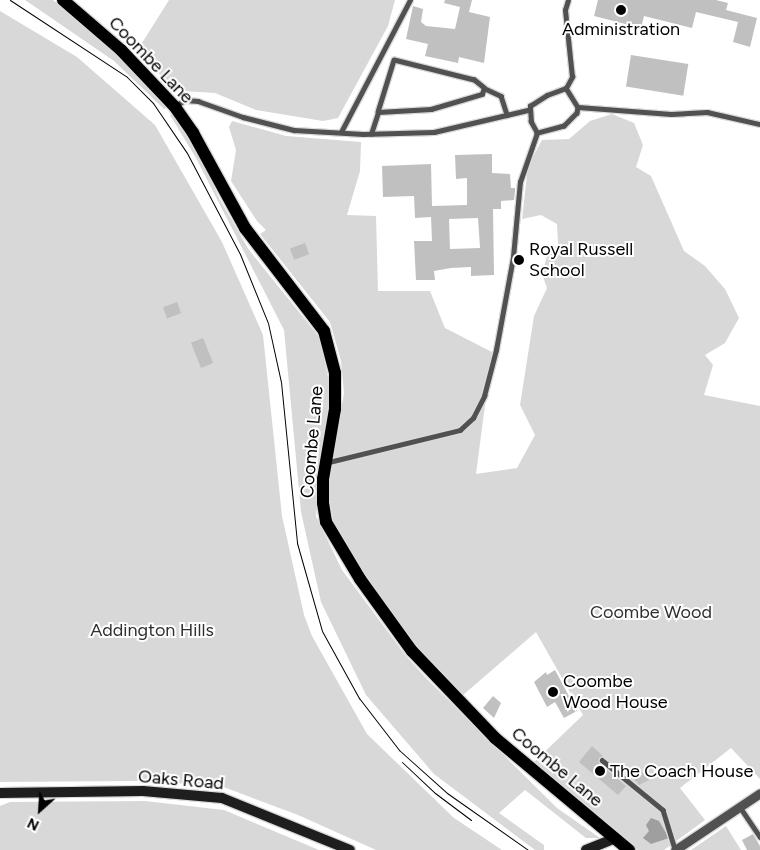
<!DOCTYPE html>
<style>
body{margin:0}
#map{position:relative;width:760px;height:850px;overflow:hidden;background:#fff;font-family:Figtree,sans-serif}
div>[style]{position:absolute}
.green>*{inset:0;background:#d8d8d8}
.water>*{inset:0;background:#9f9f9f}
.building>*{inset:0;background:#c0c0c0;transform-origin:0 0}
.roads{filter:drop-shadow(1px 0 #dbdbdb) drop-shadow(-1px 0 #dbdbdb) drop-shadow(0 1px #dbdbdb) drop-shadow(0 -1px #dbdbdb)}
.lane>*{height:4.5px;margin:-2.25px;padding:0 2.25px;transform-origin:2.25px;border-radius:2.25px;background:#515151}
.street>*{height:9px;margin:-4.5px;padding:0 4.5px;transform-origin:4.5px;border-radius:4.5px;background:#515151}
.secondary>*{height:10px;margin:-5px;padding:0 5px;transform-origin:5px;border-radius:5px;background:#1e1e1e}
.primary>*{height:12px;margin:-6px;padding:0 6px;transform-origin:6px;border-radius:6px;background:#000}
.tram>*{height:1px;margin:-0.5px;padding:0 0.5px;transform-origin:0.5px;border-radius:0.5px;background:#000}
.dots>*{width:14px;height:14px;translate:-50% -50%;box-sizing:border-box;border:2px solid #fff;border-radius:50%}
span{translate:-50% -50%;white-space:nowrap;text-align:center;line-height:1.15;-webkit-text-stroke:4px #fff;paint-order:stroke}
.poi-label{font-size:18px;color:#000}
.left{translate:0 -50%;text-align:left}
.street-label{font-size:18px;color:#000}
.park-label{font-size:18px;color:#2f2f2f}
.north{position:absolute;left:15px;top:785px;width:50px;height:50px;-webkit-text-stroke:4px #fff;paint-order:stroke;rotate:206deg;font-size:14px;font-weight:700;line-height:20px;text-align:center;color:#000}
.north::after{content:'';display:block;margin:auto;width:18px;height:22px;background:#000;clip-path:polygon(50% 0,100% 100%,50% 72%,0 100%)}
</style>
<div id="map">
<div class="green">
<i style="clip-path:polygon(25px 0,53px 0,109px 47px,168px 106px,164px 109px,114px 61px)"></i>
<i style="clip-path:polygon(169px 0,395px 0,388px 26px,338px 118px,323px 121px,256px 110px,215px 93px,183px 91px,169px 84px,137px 51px)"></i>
<i style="clip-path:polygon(0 11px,77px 57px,155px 125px,222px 242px,263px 335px,282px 516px,304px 615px,312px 636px,367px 734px,454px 818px,502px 850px,376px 850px,298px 815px,221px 786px,140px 781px,0 782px)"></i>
<i style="clip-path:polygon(172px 114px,202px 159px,219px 198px,249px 250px,320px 338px,328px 377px,328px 407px,316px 516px,342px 570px,406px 656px,428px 680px,557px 808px,600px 838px,586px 838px,525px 790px,499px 813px,544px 845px,544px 850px,535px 850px,434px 774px,366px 695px,321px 602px,301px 512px,284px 330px,196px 158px,170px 115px)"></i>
<i style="clip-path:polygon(612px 114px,634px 123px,643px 145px,636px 167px,651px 176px,684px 251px,705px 266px,725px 289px,739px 318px,725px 343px,705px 355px,713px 365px,704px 395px,760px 406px,760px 779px,731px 748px,680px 788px,705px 820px,664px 850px,638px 850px,533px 763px,583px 715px,536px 632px,463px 695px,419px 650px,349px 552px,333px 520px,328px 488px,344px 393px,341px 361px,330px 322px,260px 234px,266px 230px,257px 221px,231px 181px,236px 150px,229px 127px,232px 121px,286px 136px,361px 142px,360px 171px,347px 215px,376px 216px,378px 291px,430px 291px,445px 328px,492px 352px,476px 474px,517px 468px,535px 435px,520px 405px,534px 316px,547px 288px,542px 274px,547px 256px,558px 244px,557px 224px,541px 215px,522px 219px,528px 166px,542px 140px,569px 139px,590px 121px)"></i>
<i style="clip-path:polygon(145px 801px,224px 810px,319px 850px,0 850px,0 806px,10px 802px)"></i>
<i style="clip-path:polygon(726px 826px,741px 850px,691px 850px)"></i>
</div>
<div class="water">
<i style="clip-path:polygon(651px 818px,659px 821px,669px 838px,651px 844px,643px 838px,649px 831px,646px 825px)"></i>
</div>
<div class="building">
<i style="clip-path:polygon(445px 0,472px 0,469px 12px,490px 17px,484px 63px,459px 57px,458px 63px,425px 56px,428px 44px,406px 39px,413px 6px,423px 9px,421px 22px,426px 26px,455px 29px,460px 7px,444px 3px)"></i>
<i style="clip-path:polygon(598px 0,716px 0,728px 3px,726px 10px,757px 18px,750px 47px,733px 42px,738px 22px,696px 12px,692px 28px,644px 16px,641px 28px,594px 16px)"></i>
<i style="left:631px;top:55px;width:58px;height:32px;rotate:9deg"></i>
<i style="clip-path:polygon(evenodd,492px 154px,492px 173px,510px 174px,511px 188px,515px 188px,515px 191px,514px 200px,501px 201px,501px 209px,493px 209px,494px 275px,471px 276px,471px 267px,451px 268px,434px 271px,435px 280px,416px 280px,414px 241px,432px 241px,431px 217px,415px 218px,414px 196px,383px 197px,382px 166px,431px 164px,432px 206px,467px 205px,467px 178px,456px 179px,455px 155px,492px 154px,478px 218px,480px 248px,450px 249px,449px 219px,478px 218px)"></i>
<i style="left:305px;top:243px;width:12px;height:16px;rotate:70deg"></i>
<i style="left:177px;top:302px;width:12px;height:15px;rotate:70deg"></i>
<i style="left:203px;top:338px;width:27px;height:13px;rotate:68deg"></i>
<i style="clip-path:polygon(555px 670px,577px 711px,564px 718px,555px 702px,547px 707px,534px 682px,546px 672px,547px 675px)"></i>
<i style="clip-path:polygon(493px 696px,501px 703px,494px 718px,483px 708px)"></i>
<i style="clip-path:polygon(592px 746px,603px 756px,599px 758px,599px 763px,626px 786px,618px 795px,579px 762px)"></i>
<i style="clip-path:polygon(641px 771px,649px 780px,639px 785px,631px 775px)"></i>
<i style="clip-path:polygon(753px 834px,760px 846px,760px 850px,747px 850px,742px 840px)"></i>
</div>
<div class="roads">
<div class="lane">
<i style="left:484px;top:88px;width:19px;rotate:25deg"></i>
<i style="left:501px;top:96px;width:20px;rotate:72deg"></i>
<i style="left:566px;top:88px;width:22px;rotate:58deg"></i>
<i style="left:578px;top:107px;width:6px;rotate:99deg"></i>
<i style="left:577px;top:113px;width:18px;rotate:135deg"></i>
<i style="left:564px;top:126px;width:28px;rotate:165deg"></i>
<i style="left:537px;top:133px;width:13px;rotate:-119deg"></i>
<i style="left:531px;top:122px;width:16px;rotate:-94deg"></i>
<i style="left:530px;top:106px;width:20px;rotate:-33deg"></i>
<i style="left:547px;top:95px;width:20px;rotate:-20deg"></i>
<i style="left:566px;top:88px;width:13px;rotate:-61deg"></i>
<i style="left:572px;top:77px;width:67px;rotate:-96deg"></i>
<i style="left:565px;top:10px;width:10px;rotate:-73deg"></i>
<i style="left:177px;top:105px;width:9px;rotate:-32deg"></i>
<i style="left:185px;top:100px;width:13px;rotate:4deg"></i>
<i style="left:198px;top:101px;width:48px;rotate:19.6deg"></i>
<i style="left:243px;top:117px;width:53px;rotate:14.3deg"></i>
<i style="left:294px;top:130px;width:69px;rotate:3.3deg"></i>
<i style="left:363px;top:134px;width:71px;rotate:-1.6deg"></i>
<i style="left:434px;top:132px;width:97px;rotate:-13.2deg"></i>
<i style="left:578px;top:107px;width:93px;rotate:4.3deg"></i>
<i style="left:671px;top:114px;width:36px;rotate:-3deg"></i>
<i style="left:707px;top:112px;width:54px;rotate:12.8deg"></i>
<i style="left:341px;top:132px;width:149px;rotate:-62.4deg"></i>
<i style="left:371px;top:134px;width:23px;rotate:-72deg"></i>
<i style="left:378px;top:112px;width:53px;rotate:-3.2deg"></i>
<i style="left:431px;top:109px;width:53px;rotate:-16.4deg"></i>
<i style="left:482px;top:94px;width:6px;rotate:-72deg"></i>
<i style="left:484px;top:88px;width:13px;rotate:-141deg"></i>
<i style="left:474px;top:80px;width:82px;rotate:-166deg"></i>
<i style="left:394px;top:60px;width:54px;rotate:107.1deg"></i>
<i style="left:329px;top:462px;width:135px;rotate:-13.7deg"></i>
<i style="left:460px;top:430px;width:18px;rotate:-43deg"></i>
<i style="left:473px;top:418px;width:25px;rotate:-63deg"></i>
<i style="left:484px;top:396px;width:48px;rotate:-75.4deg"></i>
<i style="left:496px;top:350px;width:95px;rotate:-79.6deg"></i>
<i style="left:513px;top:257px;width:75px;rotate:-84.7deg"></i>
<i style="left:520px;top:182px;width:52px;rotate:-70.9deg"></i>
<i style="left:602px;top:760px;width:79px;rotate:39.3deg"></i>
<i style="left:663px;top:810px;width:41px;rotate:72.9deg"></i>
<i style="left:740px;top:807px;width:36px;rotate:56deg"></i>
</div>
<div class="street">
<i style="left:675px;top:850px;width:102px;rotate:-33.8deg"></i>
</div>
<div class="secondary">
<i style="left:0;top:793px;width:143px;rotate:-0.8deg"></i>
<i style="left:143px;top:791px;width:79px;rotate:5.1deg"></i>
<i style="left:222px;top:798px;width:138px;rotate:22.1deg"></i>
<i style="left:586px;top:850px;width:31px;rotate:-22deg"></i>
</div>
<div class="primary">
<i style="left:63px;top:0;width:77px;rotate:40.8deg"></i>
<i style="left:121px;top:50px;width:79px;rotate:46.5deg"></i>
<i style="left:175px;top:107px;width:32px;rotate:55deg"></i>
<i style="left:193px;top:133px;width:108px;rotate:61.3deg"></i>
<i style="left:245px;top:228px;width:130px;rotate:52.5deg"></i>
<i style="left:324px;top:331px;width:43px;rotate:75.3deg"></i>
<i style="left:335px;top:373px;width:36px;rotate:90deg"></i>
<i style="left:335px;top:409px;width:71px;rotate:99.7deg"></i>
<i style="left:323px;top:479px;width:24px;rotate:90deg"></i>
<i style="left:323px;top:503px;width:19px;rotate:81deg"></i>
<i style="left:326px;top:522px;width:66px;rotate:59.2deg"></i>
<i style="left:360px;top:579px;width:89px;rotate:54.2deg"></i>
<i style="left:412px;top:651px;width:120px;rotate:46.3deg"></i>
<i style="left:495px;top:738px;width:175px;rotate:39.9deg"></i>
</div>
</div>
<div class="tram">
<i style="left:10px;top:0;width:140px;rotate:33.3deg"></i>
<i style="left:127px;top:77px;width:37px;rotate:45deg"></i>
<i style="left:153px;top:103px;width:60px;rotate:55.8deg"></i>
<i style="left:187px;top:153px;width:114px;rotate:62.3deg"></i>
<i style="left:240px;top:254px;width:74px;rotate:67.9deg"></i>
<i style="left:268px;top:323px;width:60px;rotate:77.6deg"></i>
<i style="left:281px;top:382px;width:162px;rotate:84.3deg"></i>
<i style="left:297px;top:543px;width:91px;rotate:74.1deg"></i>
<i style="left:322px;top:631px;width:77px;rotate:61.1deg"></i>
<i style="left:359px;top:698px;width:66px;rotate:52.4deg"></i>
<i style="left:399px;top:750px;width:64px;rotate:41.9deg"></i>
<i style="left:447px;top:793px;width:99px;rotate:35.1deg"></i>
<i style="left:402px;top:762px;width:45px;rotate:43.2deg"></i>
<i style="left:435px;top:793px;width:45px;rotate:36.9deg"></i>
</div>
<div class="dots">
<i style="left:621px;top:10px;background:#000"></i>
<i style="left:519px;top:260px;background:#000"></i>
<i style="left:553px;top:692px;background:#000"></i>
<i style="left:600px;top:771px;background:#000"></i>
</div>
<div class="poi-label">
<span style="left:621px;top:29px">Administration</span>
<span class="left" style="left:529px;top:260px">Royal Russell<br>School</span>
<span class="left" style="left:563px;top:692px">Coombe<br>Wood House</span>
<span class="left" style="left:610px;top:771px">The Coach House</span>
</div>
<div class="street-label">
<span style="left:151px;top:60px;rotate:46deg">Coombe Lane</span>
<span style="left:312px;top:442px;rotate:-85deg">Coombe Lane</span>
<span style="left:557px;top:767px;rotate:40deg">Coombe Lane</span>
<span style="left:181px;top:780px;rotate:5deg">Oaks Road</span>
</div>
<div class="park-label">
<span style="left:651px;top:612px">Coombe Wood</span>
<span style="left:152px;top:630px">Addington Hills</span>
</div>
<div class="north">N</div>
</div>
